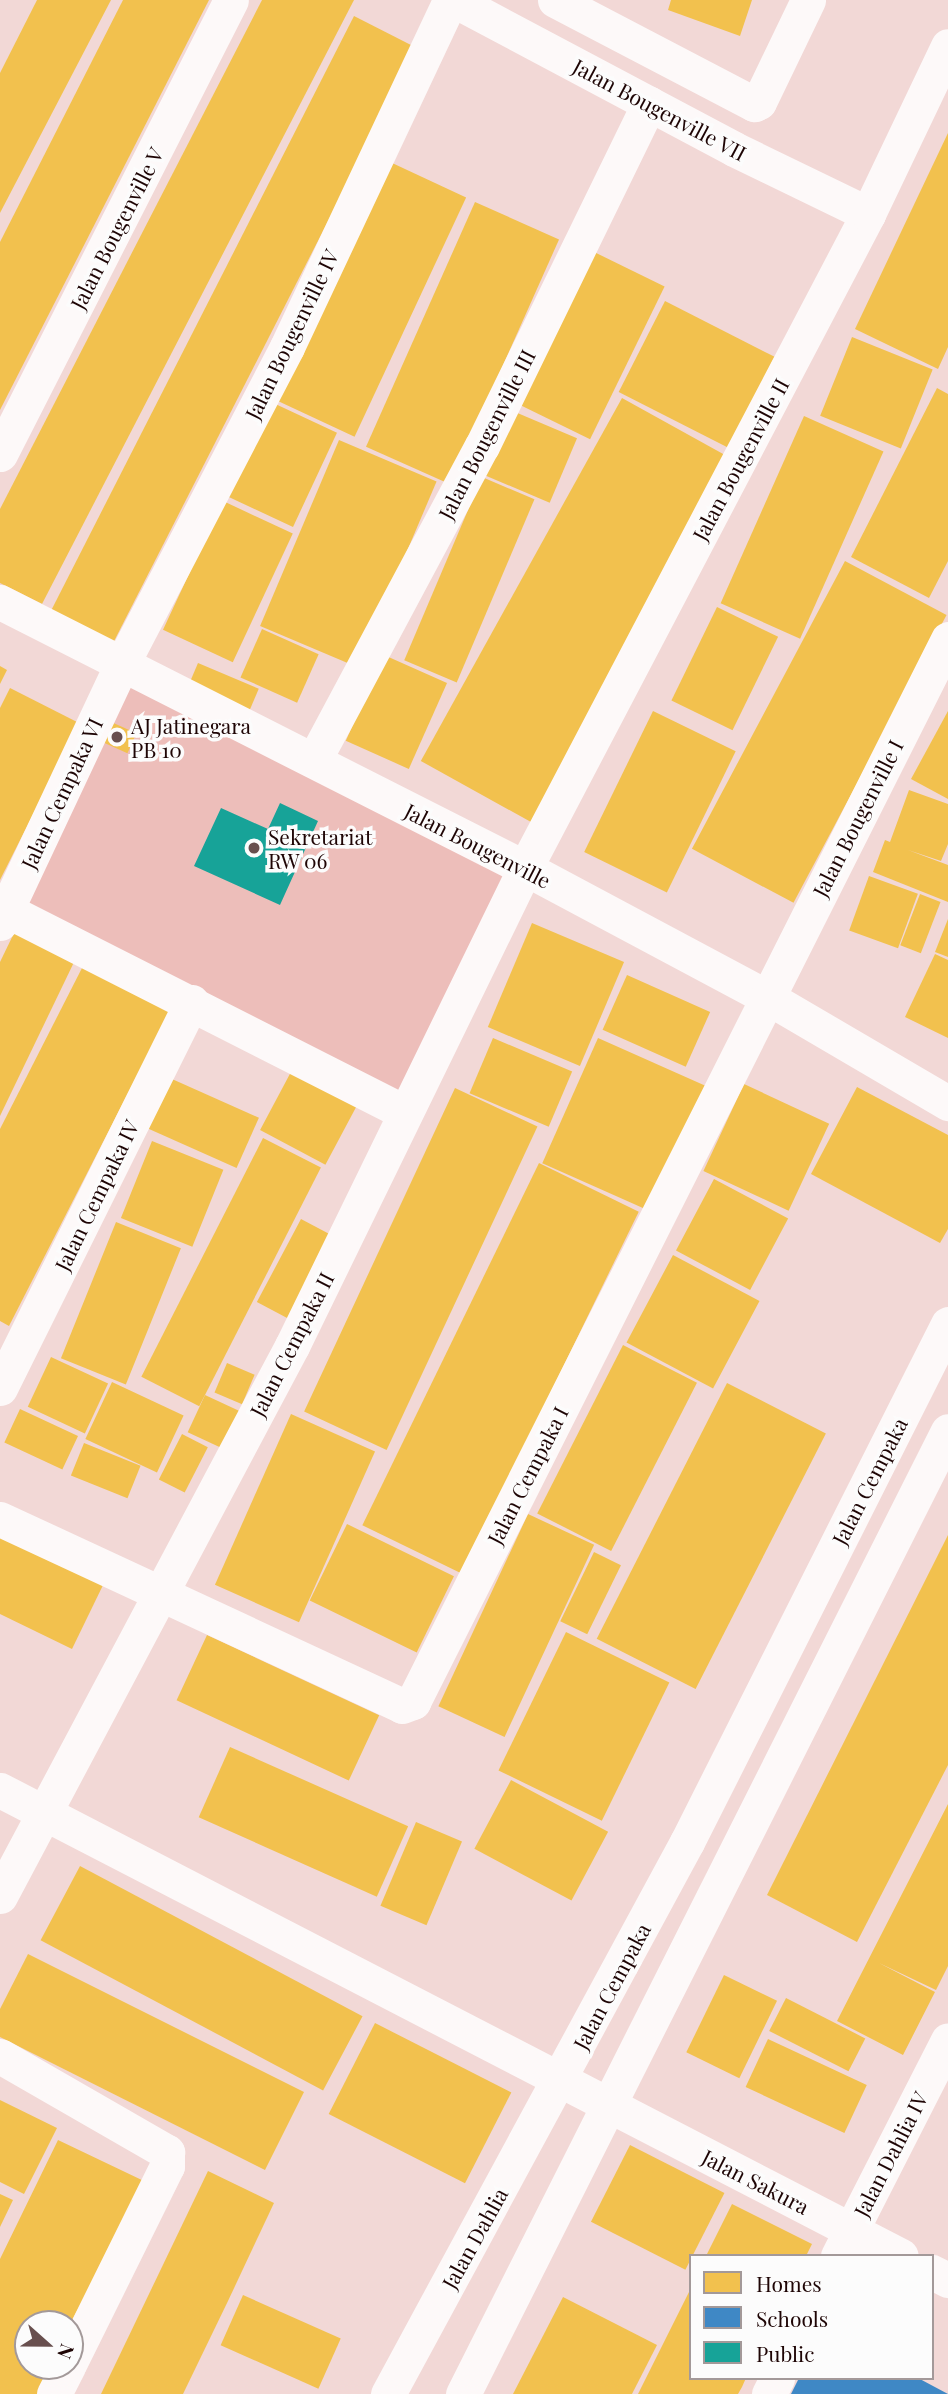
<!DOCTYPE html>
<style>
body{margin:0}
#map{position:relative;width:948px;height:2394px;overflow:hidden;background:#f2d8d6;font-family:"Playfair Display",serif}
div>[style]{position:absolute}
.green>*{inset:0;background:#edbeba;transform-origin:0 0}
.homes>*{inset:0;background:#f2c14e;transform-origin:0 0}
.schools>*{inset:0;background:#3f88c5}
.public>*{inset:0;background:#17a398}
.minor>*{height:35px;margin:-17.5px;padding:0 17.5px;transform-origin:17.5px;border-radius:17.5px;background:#fdf9f9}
.dots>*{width:19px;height:19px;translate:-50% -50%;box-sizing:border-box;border:4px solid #fcfcfc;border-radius:50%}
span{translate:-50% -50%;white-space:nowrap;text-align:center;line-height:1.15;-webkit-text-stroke:7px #fcfcfc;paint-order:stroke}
.street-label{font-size:21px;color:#1e0505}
.poi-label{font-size:21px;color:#1e0505}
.left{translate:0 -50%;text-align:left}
.legend{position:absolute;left:689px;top:2254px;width:245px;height:126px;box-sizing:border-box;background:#fcfcfc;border:2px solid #a39999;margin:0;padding:9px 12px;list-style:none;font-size:21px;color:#1e0505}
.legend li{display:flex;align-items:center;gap:14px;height:35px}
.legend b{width:35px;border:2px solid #a39999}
.north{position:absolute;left:14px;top:2310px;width:70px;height:70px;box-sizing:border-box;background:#fcfcfc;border:2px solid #a39999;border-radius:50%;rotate:111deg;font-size:19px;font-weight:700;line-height:28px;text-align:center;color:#1e0505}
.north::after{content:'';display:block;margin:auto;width:24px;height:32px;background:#684f4e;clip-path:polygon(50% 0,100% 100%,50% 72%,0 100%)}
</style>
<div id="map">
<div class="green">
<i style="left:122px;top:664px;width:452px;height:272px;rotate:27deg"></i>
</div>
<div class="homes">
<i style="clip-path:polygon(37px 0,111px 0,0 213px,0 73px)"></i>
<i style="clip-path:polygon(123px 0,209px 0,0 410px,0 242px)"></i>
<i style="clip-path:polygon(262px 0,354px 0,42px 604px,0 583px,0 509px)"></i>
<i style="clip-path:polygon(671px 0,752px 0,740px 36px,668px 10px)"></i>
<i style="left:354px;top:16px;width:70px;height:673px;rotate:27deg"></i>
<i style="clip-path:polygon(948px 133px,948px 347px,938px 369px,855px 329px)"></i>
<i style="left:390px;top:162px;width:84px;height:264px;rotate:25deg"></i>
<i style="left:475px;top:202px;width:92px;height:268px;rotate:24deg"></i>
<i style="left:590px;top:250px;width:83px;height:170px;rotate:26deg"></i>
<i style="left:665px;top:301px;width:123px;height:102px;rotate:27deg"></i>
<i style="left:852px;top:337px;width:87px;height:85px;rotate:22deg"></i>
<i style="clip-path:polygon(937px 388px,948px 394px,948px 561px,929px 598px,851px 557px)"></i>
<i style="left:622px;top:398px;width:126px;height:415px;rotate:29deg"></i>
<i style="left:269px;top:401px;width:75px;height:104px;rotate:25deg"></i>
<i style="left:508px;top:409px;width:75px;height:70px;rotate:23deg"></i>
<i style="left:804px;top:416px;width:87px;height:205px;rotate:24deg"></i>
<i style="left:339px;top:440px;width:106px;height:202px;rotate:23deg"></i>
<i style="left:482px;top:477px;width:57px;height:199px;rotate:23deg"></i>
<i style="left:223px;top:501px;width:77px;height:142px;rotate:25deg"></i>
<i style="left:845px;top:561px;width:115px;height:326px;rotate:28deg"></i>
<i style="left:717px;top:607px;width:68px;height:104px;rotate:26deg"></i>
<i style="left:262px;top:629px;width:62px;height:53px;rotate:24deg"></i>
<i style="left:384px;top:655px;width:69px;height:94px;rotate:24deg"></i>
<i style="left:198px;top:663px;width:66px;height:25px;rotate:23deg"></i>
<i style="clip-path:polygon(0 666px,7px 670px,0 684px)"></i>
<i style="clip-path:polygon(10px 688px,79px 723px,0 880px,0 708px)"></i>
<i style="left:653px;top:711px;width:92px;height:157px;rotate:26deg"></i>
<i style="clip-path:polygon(948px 711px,948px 799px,911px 779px)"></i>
<i style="left:109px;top:721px;width:30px;height:22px;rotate:24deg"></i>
<i style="clip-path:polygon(909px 790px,948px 804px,948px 844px,941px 861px,908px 850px,948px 865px,948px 902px,873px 872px,885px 840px,890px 842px)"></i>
<i style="left:869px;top:876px;width:52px;height:58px;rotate:20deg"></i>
<i style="left:920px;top:894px;width:22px;height:55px;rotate:21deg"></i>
<i style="clip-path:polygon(948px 919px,948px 957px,935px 952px)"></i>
<i style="left:532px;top:923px;width:100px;height:113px;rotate:23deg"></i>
<i style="clip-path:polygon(16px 929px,76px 958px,0 1116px,0 962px)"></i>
<i style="clip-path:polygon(935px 954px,948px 960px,948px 1038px,905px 1017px)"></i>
<i style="clip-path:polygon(83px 966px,170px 1011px,9px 1326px,0 1321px,0 1129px)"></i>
<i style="left:627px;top:975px;width:91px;height:60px;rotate:24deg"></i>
<i style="left:493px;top:1038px;width:86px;height:60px;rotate:23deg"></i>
<i style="left:598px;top:1038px;width:120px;height:137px;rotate:24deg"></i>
<i style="left:292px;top:1070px;width:74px;height:68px;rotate:28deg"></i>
<i style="left:163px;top:1075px;width:105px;height:55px;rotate:24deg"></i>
<i style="left:744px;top:1084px;width:94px;height:96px;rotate:25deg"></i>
<i style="clip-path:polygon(857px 1087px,948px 1135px,948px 1229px,940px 1243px,811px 1174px)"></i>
<i style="left:455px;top:1088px;width:91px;height:357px;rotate:25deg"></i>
<i style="left:263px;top:1138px;width:65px;height:268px;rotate:27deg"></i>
<i style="left:152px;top:1141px;width:77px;height:83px;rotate:22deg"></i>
<i style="left:539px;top:1163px;width:111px;height:403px;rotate:26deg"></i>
<i style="left:714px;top:1179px;width:84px;height:81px;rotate:28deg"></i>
<i style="left:301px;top:1219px;width:38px;height:94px;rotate:28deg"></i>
<i style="left:116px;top:1222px;width:70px;height:147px;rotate:22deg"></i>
<i style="left:673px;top:1255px;width:98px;height:99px;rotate:28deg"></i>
<i style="left:623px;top:1345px;width:83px;height:189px;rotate:27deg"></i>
<i style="left:51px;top:1357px;width:63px;height:55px;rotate:25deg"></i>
<i style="left:227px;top:1363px;width:30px;height:32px;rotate:23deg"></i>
<i style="left:112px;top:1382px;width:79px;height:63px;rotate:25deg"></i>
<i style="left:727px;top:1383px;width:111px;height:287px;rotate:27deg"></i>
<i style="left:205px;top:1395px;width:38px;height:41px;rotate:25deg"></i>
<i style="left:20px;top:1409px;width:64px;height:37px;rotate:25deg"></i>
<i style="left:291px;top:1414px;width:92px;height:187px;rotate:24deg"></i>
<i style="left:182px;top:1434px;width:29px;height:51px;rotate:27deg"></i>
<i style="left:84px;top:1443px;width:61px;height:35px;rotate:22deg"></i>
<i style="left:528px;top:1514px;width:73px;height:212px;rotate:25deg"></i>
<i style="left:347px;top:1524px;width:119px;height:85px;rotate:26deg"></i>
<i style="clip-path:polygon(0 1531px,105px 1581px,72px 1649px,0 1614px)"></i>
<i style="clip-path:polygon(948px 1535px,948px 1765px,857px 1942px,767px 1895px)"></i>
<i style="left:594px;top:1552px;width:30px;height:77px;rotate:26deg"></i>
<i style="left:566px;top:1632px;width:115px;height:154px;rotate:26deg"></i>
<i style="left:207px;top:1635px;width:190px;height:72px;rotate:25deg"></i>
<i style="left:230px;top:1747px;width:195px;height:77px;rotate:24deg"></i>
<i style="left:511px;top:1780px;width:110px;height:78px;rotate:28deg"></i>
<i style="clip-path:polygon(948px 1804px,948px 1966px,936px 1990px,879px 1963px,935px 1992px,903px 2055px,837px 2021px)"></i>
<i style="left:416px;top:1822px;width:50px;height:91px;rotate:23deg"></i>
<i style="left:80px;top:1866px;width:320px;height:84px;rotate:28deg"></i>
<i style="clip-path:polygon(28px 1954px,304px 2092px,265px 2170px,0 2037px,0 2009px)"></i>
<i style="left:724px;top:1975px;width:59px;height:86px;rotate:26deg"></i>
<i style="left:786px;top:1998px;width:89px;height:37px;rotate:27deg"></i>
<i style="left:375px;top:2023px;width:153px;height:102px;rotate:27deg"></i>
<i style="left:768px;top:2039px;width:109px;height:53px;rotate:25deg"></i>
<i style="clip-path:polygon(0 2100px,57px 2128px,24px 2194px,0 2182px)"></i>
<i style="clip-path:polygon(58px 2140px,146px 2182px,70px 2324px,28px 2324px,28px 2366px,57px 2366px,44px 2394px,0 2394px,0 2259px)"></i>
<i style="left:630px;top:2145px;width:106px;height:86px;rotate:27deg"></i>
<i style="clip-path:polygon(208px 2171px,274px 2203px,228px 2301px,183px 2394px,101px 2394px)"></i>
<i style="clip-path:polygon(0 2194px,13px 2200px,0 2227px)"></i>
<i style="clip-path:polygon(732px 2204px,812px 2244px,806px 2256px,706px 2256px)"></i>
<i style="clip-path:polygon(691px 2288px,691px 2378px,746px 2378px,742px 2387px,738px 2394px,638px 2394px)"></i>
<i style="left:243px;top:2295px;width:107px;height:55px;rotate:24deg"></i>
<i style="clip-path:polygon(563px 2297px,657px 2345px,632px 2394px,513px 2394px)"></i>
</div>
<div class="schools">
<i style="clip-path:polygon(799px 2378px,918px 2378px,948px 2394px,791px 2394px)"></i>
</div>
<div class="public">
<i style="clip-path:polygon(280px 803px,318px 821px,280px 905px,194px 866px,221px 808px,268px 829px)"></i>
</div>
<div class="minor">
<i style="left:454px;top:0;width:317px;rotate:28deg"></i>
<i style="left:734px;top:149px;width:149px;rotate:25.9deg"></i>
<i style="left:555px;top:0;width:225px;rotate:27.6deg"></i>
<i style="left:754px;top:104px;width:5px;rotate:-22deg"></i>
<i style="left:759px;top:102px;width:113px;rotate:-64.3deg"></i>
<i style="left:0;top:454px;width:509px;rotate:-63.03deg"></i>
<i style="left:0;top:602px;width:589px;rotate:26.87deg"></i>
<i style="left:525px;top:868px;width:274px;rotate:28.1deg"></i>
<i style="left:767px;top:997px;width:210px;rotate:30.4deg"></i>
<i style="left:314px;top:760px;width:356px;rotate:-61.9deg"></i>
<i style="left:482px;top:446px;width:381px;rotate:-64deg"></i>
<i style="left:6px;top:910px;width:446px;rotate:26.9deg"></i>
<i style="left:0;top:923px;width:286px;rotate:-64.8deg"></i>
<i style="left:122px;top:664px;width:357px;rotate:-62.5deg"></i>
<i style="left:287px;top:347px;width:383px;rotate:-64.8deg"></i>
<i style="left:0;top:1388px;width:431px;rotate:-63.6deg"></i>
<i style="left:0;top:1519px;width:443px;rotate:24.9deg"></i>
<i style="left:402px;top:1706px;width:12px;rotate:-20deg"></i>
<i style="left:413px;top:1702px;width:1190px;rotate:-63.28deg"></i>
<i style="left:0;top:1790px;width:1014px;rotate:27.35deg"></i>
<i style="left:0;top:1896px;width:623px;rotate:-62.04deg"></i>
<i style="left:292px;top:1346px;width:532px;rotate:-64.01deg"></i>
<i style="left:525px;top:868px;width:738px;rotate:-62.32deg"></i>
<i style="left:868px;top:214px;width:186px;rotate:-64.5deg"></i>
<i style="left:0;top:2056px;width:193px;rotate:29.9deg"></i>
<i style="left:167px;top:2152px;width:14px;rotate:90deg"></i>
<i style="left:167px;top:2166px;width:219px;rotate:116.3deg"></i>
<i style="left:838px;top:2256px;width:242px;rotate:-63deg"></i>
<i style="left:932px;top:2272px;width:18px;rotate:27deg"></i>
<i style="left:54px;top:2394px;width:31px;rotate:-63deg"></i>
<i style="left:388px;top:2394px;width:628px;rotate:-61.56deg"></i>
<i style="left:687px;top:1842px;width:580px;rotate:-63.26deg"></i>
<i style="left:463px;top:2394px;width:1078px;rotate:-63.27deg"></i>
<i style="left:769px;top:2394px;width:18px;rotate:-63deg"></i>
</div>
<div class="dots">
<i style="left:117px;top:737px;background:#684f4e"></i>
<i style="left:254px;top:848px;background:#684f4e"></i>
</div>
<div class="street-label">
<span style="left:660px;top:109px;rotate:28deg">Jalan Bougenville VII</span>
<span style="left:116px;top:228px;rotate:-63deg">Jalan Bougenville V</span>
<span style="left:291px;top:334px;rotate:-64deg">Jalan Bougenville IV</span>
<span style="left:486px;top:434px;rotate:-63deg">Jalan Bougenville III</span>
<span style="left:740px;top:459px;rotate:-62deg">Jalan Bougenville II</span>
<span style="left:61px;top:793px;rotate:-65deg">Jalan Cempaka VI</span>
<span style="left:857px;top:818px;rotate:-63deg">Jalan Bougenville I</span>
<span style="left:478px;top:845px;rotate:27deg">Jalan Bougenville</span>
<span style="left:96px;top:1195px;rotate:-64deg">Jalan Cempaka IV</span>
<span style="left:291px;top:1344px;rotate:-63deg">Jalan Cempaka II</span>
<span style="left:527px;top:1475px;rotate:-63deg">Jalan Cempaka I</span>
<span style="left:869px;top:1481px;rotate:-63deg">Jalan Cempaka</span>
<span style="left:611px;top:1986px;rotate:-62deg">Jalan Cempaka</span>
<span style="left:890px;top:2154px;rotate:-63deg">Jalan Dahlia IV</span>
<span style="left:756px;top:2181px;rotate:27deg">Jalan Sakura</span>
<span style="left:474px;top:2238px;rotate:-61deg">Jalan Dahlia</span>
</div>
<div class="poi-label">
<span class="left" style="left:131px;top:737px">AJ Jatinegara<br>PB 10</span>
<span class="left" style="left:268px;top:848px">Sekretariat<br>RW 06</span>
</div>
<ul class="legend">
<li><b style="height:19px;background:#f2c14e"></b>Homes</li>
<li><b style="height:19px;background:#3f88c5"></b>Schools</li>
<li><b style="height:19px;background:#17a398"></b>Public</li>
</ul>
<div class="north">N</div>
</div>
